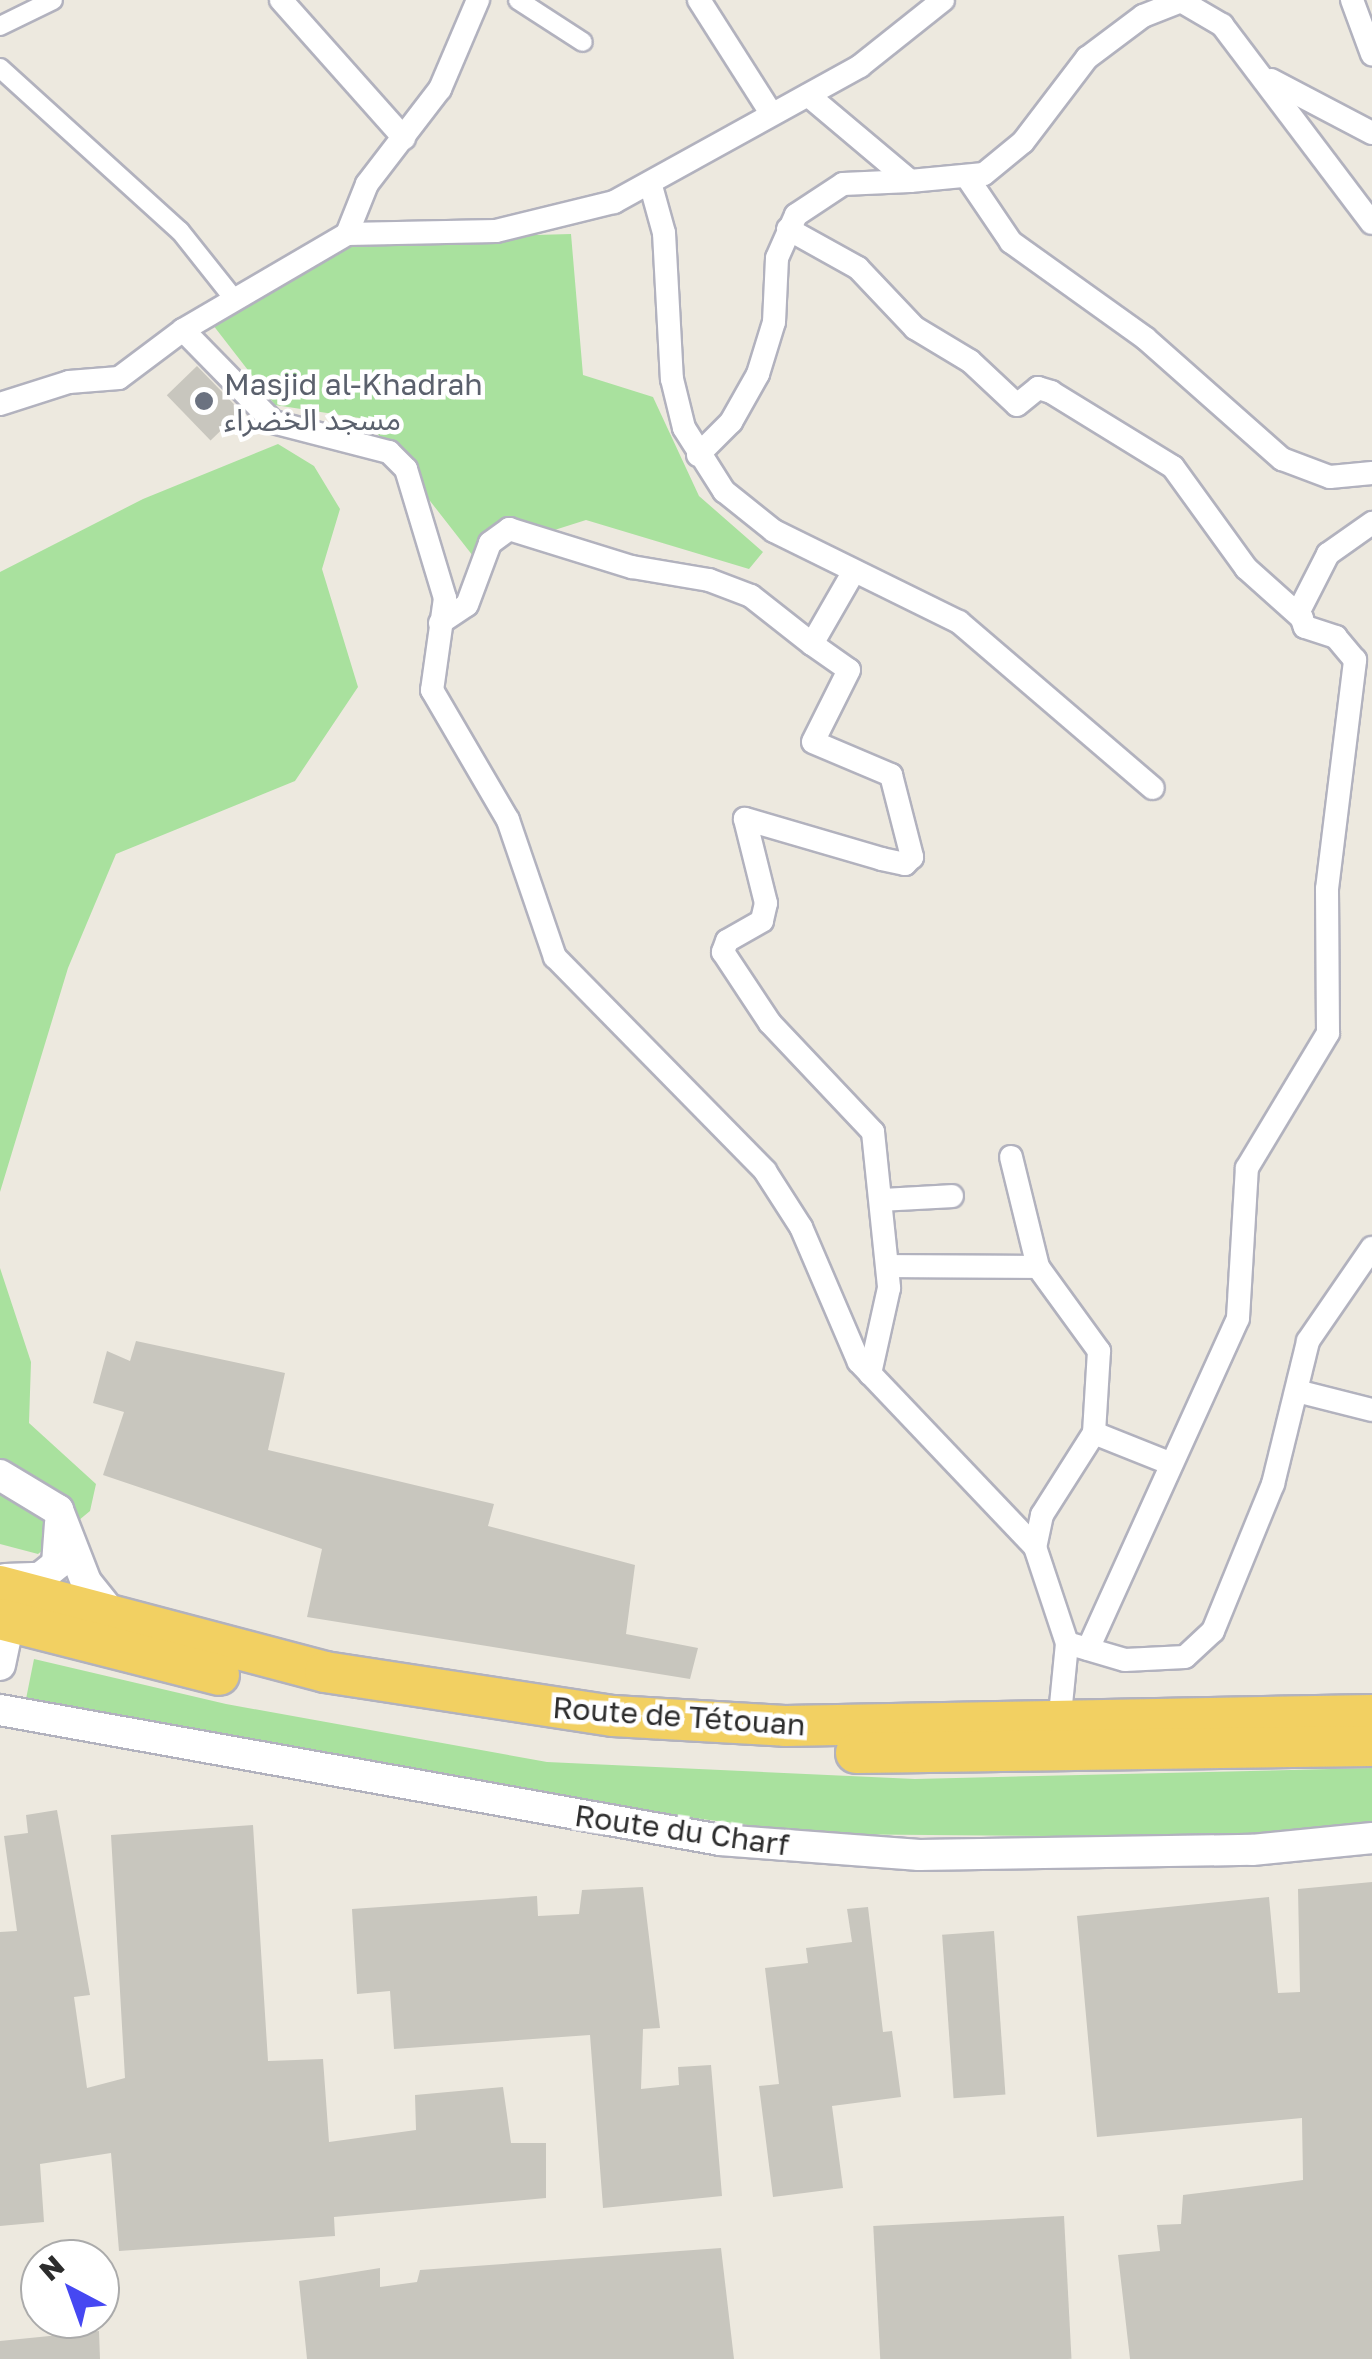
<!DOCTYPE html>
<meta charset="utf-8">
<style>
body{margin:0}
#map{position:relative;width:1372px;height:2359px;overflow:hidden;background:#ede9df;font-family:"Golos Text","Noto Sans Arabic",sans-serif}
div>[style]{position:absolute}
.green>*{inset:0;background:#a9e19e}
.building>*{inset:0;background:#c8c6be;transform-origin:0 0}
.roads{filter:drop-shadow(2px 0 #b2b2be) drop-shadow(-2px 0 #b2b2be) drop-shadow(0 2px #b2b2be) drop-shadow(0 -2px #b2b2be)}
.pedestrian>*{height:18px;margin:-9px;padding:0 9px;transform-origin:9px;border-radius:9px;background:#fff}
.minor>*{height:22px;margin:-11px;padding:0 11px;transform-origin:11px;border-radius:11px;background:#fff}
.tertiary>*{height:30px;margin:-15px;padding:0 15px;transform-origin:15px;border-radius:15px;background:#fff}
.trunk>*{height:40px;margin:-20px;padding:0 20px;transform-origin:20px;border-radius:20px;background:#f2d062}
.dots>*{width:28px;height:28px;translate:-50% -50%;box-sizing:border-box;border:5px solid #fff;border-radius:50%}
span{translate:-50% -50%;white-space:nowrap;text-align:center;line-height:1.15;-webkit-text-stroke:9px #fff;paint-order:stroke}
.worship-label{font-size:30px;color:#5b616d}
.left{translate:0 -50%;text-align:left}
.street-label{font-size:30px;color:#2c2c2c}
.north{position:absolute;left:20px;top:2239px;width:100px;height:100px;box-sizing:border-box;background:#fff;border:2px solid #ababab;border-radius:50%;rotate:319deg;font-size:28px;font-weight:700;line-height:40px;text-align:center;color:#2c2c2c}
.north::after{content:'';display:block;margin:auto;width:35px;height:45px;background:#4648f2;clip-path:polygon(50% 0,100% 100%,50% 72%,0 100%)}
</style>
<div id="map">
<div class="green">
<i style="clip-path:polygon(571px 234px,583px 375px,653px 397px,699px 496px,763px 552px,749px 569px,586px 520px,473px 556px,366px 419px,275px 405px,213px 325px,357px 240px)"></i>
<i style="clip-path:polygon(278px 444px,314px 466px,340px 509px,322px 569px,358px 687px,295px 781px,116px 854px,68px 968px,0 1192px,0 572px,143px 499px)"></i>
<i style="clip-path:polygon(0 1268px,31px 1362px,29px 1423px,96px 1484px,90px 1511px,38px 1554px,0 1544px)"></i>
<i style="clip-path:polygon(34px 1659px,226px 1704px,547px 1762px,915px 1779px,1372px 1768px,1372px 1823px,1272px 1838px,814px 1834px,559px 1800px,26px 1699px)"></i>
</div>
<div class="building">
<i style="left:197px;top:366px;width:63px;height:42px;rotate:46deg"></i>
<i style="clip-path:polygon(136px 1341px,285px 1373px,268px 1450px,494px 1504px,488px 1526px,635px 1565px,626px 1634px,698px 1648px,690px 1679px,307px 1617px,322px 1549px,103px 1475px,124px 1412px,93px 1403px,107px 1351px,130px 1361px)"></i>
<i style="clip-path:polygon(57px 1810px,90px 1995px,74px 1997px,87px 2088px,125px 2078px,111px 1835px,253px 1825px,268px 2061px,323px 2059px,329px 2142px,416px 2130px,415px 2095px,503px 2087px,511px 2143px,546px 2143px,546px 2198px,334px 2217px,335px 2236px,119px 2251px,111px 2153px,40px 2164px,44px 2222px,0 2226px,0 1932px,17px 1931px,4px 1836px,28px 1833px,26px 1815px)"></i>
<i style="clip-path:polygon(1372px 1882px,1372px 2359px,1130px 2359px,1118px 2255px,1160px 2251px,1157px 2225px,1181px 2224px,1183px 2195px,1303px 2180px,1302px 2118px,1097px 2137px,1077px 1916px,1269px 1897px,1278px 1993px,1300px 1992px,1298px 1889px)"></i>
<i style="clip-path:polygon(643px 1887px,660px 2028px,643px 2029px,641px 2089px,679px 2085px,678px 2067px,711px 2065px,722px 2196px,603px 2208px,590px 2035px,394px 2049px,390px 1991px,357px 1994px,352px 1909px,537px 1896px,538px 1916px,579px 1914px,582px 1890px)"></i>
<i style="clip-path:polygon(868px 1907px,883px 2032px,892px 2031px,901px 2097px,832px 2106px,843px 2188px,773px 2197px,759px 2086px,779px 2084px,765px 1968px,808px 1963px,806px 1948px,852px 1942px,847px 1909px)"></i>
<i style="left:994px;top:1931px;width:164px;height:52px;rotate:86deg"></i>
<i style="left:1064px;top:2216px;width:143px;height:191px;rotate:87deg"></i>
<i style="clip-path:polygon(721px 2248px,734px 2359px,307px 2359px,299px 2281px,380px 2268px,380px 2287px,417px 2282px,420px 2270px)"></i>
<i style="clip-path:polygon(99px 2331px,100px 2359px,0 2359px,0 2341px)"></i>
</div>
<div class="roads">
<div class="pedestrian">
<i style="left:518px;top:0;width:77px;rotate:32.9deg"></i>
<i style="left:0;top:26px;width:59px;rotate:-26.1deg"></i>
<i style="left:0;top:68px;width:243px;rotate:42.2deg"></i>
<i style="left:180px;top:231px;width:87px;rotate:51.5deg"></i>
</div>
<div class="minor">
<i style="left:281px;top:0;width:185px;rotate:48.3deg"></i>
<i style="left:699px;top:0;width:134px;rotate:57.5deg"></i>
<i style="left:1352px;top:0;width:58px;rotate:69.7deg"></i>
<i style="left:1271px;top:80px;width:114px;rotate:27.7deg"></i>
<i style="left:969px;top:180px;width:75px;rotate:55.9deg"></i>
<i style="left:1011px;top:242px;width:165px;rotate:35.6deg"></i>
<i style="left:1145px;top:338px;width:183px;rotate:41.5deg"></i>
<i style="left:1282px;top:459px;width:51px;rotate:20.6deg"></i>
<i style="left:1330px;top:477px;width:42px;rotate:-5.4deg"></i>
<i style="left:910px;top:181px;width:74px;rotate:-5.4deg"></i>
<i style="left:984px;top:174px;width:50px;rotate:-39.4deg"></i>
<i style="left:1023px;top:142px;width:106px;rotate:-52.7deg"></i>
<i style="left:1087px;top:58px;width:70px;rotate:-36.9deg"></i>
<i style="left:1143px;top:16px;width:41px;rotate:-21.5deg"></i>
<i style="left:1181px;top:1px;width:48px;rotate:30.3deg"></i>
<i style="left:1222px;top:25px;width:248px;rotate:52.9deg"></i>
<i style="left:651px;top:186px;width:49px;rotate:74.5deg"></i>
<i style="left:664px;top:233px;width:146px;rotate:86.9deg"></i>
<i style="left:672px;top:379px;width:50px;rotate:76.2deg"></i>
<i style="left:684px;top:428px;width:75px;rotate:57.6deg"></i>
<i style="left:724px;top:491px;width:64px;rotate:38.7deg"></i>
<i style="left:774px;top:531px;width:206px;rotate:26.2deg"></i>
<i style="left:959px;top:622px;width:255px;rotate:40.6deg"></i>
<i style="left:788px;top:229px;width:80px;rotate:29.1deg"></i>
<i style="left:858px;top:268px;width:83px;rotate:46.5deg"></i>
<i style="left:915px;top:328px;width:64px;rotate:31deg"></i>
<i style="left:970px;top:361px;width:64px;rotate:43.1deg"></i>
<i style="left:1017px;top:405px;width:27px;rotate:-39deg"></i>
<i style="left:1038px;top:388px;width:14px;rotate:17deg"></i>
<i style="left:1051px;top:392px;width:143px;rotate:31.6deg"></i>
<i style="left:1173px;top:467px;width:125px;rotate:54.1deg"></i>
<i style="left:1246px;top:568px;width:75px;rotate:41.8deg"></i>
<i style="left:347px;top:234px;width:54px;rotate:-68.2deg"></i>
<i style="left:367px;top:184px;width:120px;rotate:-52.5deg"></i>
<i style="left:440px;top:89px;width:97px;rotate:-66.9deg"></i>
<i style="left:183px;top:330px;width:129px;rotate:45.6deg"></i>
<i style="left:273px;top:422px;width:120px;rotate:14.5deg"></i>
<i style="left:389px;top:452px;width:24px;rotate:45deg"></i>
<i style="left:406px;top:469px;width:135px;rotate:73.2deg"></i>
<i style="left:445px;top:598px;width:93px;rotate:98deg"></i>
<i style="left:432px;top:690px;width:151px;rotate:59.7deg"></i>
<i style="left:508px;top:820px;width:145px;rotate:71.1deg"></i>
<i style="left:555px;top:957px;width:300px;rotate:45.5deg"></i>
<i style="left:765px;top:1171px;width:67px;rotate:57.3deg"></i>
<i style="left:801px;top:1227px;width:147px;rotate:66.8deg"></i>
<i style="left:859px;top:1362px;width:255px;rotate:46.4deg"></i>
<i style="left:0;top:404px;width:72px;rotate:-17.7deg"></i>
<i style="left:69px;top:382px;width:50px;rotate:-4.6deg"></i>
<i style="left:119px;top:378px;width:80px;rotate:-36.9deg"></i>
<i style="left:183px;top:330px;width:190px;rotate:-30.3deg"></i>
<i style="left:347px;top:234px;width:149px;rotate:-1.2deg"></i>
<i style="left:496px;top:231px;width:122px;rotate:-13.8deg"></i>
<i style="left:614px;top:202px;width:281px;rotate:-28.9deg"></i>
<i style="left:860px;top:66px;width:106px;rotate:-38.5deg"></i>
<i style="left:698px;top:455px;width:47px;rotate:-45deg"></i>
<i style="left:731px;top:422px;width:55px;rotate:-60.6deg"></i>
<i style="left:758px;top:374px;width:54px;rotate:-72.9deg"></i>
<i style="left:774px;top:322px;width:64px;rotate:-87.3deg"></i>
<i style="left:777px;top:258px;width:47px;rotate:-66.2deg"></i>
<i style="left:796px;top:215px;width:56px;rotate:-33.4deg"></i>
<i style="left:843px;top:184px;width:67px;rotate:-2.6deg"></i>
<i style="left:910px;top:181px;width:133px;rotate:-139.9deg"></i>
<i style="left:440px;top:623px;width:32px;rotate:-34deg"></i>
<i style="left:467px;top:605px;width:66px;rotate:-69.6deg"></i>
<i style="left:490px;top:543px;width:24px;rotate:-36deg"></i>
<i style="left:509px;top:529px;width:129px;rotate:17.2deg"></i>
<i style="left:632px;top:567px;width:78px;rotate:9.6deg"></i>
<i style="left:709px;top:580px;width:45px;rotate:20.9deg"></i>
<i style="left:751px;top:596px;width:78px;rotate:38.2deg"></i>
<i style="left:812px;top:644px;width:84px;rotate:-60.1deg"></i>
<i style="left:812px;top:644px;width:45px;rotate:35.1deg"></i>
<i style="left:849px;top:670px;width:80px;rotate:116.6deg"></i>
<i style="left:813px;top:742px;width:85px;rotate:22.9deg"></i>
<i style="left:891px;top:775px;width:85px;rotate:75.6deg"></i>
<i style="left:912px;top:857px;width:10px;rotate:135deg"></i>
<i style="left:905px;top:864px;width:24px;rotate:-168deg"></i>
<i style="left:882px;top:859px;width:143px;rotate:-163.7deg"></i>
<i style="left:745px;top:819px;width:87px;rotate:76deg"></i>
<i style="left:766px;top:903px;width:18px;rotate:103deg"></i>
<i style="left:762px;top:921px;width:40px;rotate:150.3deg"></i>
<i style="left:727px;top:941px;width:12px;rotate:110deg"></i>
<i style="left:723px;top:952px;width:85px;rotate:56.5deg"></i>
<i style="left:770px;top:1023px;width:150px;rotate:46.6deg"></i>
<i style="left:873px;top:1132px;width:157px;rotate:84.1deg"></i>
<i style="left:889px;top:1288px;width:88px;rotate:102.5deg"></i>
<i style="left:1011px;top:1157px;width:113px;rotate:76.2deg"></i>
<i style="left:1038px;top:1267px;width:104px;rotate:54deg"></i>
<i style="left:1099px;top:1351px;width:82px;rotate:93.5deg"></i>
<i style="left:1094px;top:1433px;width:97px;rotate:122.4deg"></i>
<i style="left:1042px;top:1515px;width:33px;rotate:102deg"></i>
<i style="left:1035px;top:1547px;width:101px;rotate:71.6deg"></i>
<i style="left:881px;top:1200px;width:71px;rotate:-3.2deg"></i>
<i style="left:888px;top:1266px;width:150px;rotate:0.4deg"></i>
<i style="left:1297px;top:1391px;width:77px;rotate:14.2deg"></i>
<i style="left:1094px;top:1433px;width:81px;rotate:21.8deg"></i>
<i style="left:1088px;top:1649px;width:363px;rotate:-65.6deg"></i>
<i style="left:1238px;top:1318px;width:150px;rotate:-86.6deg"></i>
<i style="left:1247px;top:1168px;width:157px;rotate:-59deg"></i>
<i style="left:1328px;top:1033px;width:144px;rotate:-90.4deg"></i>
<i style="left:1327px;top:889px;width:231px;rotate:-83deg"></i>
<i style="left:1355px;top:660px;width:30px;rotate:-130deg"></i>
<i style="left:1336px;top:637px;width:33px;rotate:-162deg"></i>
<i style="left:1305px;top:627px;width:17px;rotate:-111deg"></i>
<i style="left:1299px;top:611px;width:64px;rotate:-63deg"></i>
<i style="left:1328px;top:554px;width:54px;rotate:-35.2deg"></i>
<i style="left:1059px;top:1725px;width:82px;rotate:-84.4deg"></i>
<i style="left:1067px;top:1643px;width:60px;rotate:16.3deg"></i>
<i style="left:1125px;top:1660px;width:60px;rotate:-2.9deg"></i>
<i style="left:1185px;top:1657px;width:38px;rotate:-43deg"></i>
<i style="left:1213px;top:1631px;width:159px;rotate:-67.8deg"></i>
<i style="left:1273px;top:1484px;width:147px;rotate:-76.2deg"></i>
<i style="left:1308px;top:1341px;width:113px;rotate:-55.5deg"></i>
</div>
<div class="tertiary">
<i style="left:0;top:1475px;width:68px;rotate:31.1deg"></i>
<i style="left:58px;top:1510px;width:77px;rotate:68.7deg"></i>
<i style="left:86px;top:1582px;width:46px;rotate:51.1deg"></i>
<i style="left:5px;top:1579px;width:35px;rotate:-2deg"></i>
<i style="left:40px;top:1578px;width:22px;rotate:-39deg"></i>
<i style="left:57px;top:1564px;width:41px;rotate:-85.8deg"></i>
<i style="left:0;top:1665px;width:44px;rotate:-78.2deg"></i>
<i style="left:0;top:1710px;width:732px;rotate:10.23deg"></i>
<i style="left:720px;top:1840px;width:200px;rotate:4.3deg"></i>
<i style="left:919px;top:1855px;width:333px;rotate:-0.9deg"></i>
<i style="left:1252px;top:1850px;width:121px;rotate:-5.7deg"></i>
</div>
<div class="trunk">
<i style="left:0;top:1586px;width:336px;rotate:14.8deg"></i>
<i style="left:325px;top:1672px;width:291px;rotate:8.7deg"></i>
<i style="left:613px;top:1716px;width:172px;rotate:3.3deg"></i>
<i style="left:785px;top:1726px;width:587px;rotate:-1.07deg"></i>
<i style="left:0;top:1619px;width:226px;rotate:14.3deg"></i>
<i style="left:856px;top:1753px;width:516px;rotate:-0.78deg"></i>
</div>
</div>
<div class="dots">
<i style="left:204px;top:401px;background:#6b7280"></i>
</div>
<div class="worship-label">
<span class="left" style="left:224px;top:401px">Masjid al-Khadrah<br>مسجد الخضراء</span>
</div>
<div class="street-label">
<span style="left:679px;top:1716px;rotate:4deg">Route de Tétouan</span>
<span style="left:682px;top:1830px;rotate:8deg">Route du Charf</span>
</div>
<div class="north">N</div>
</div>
